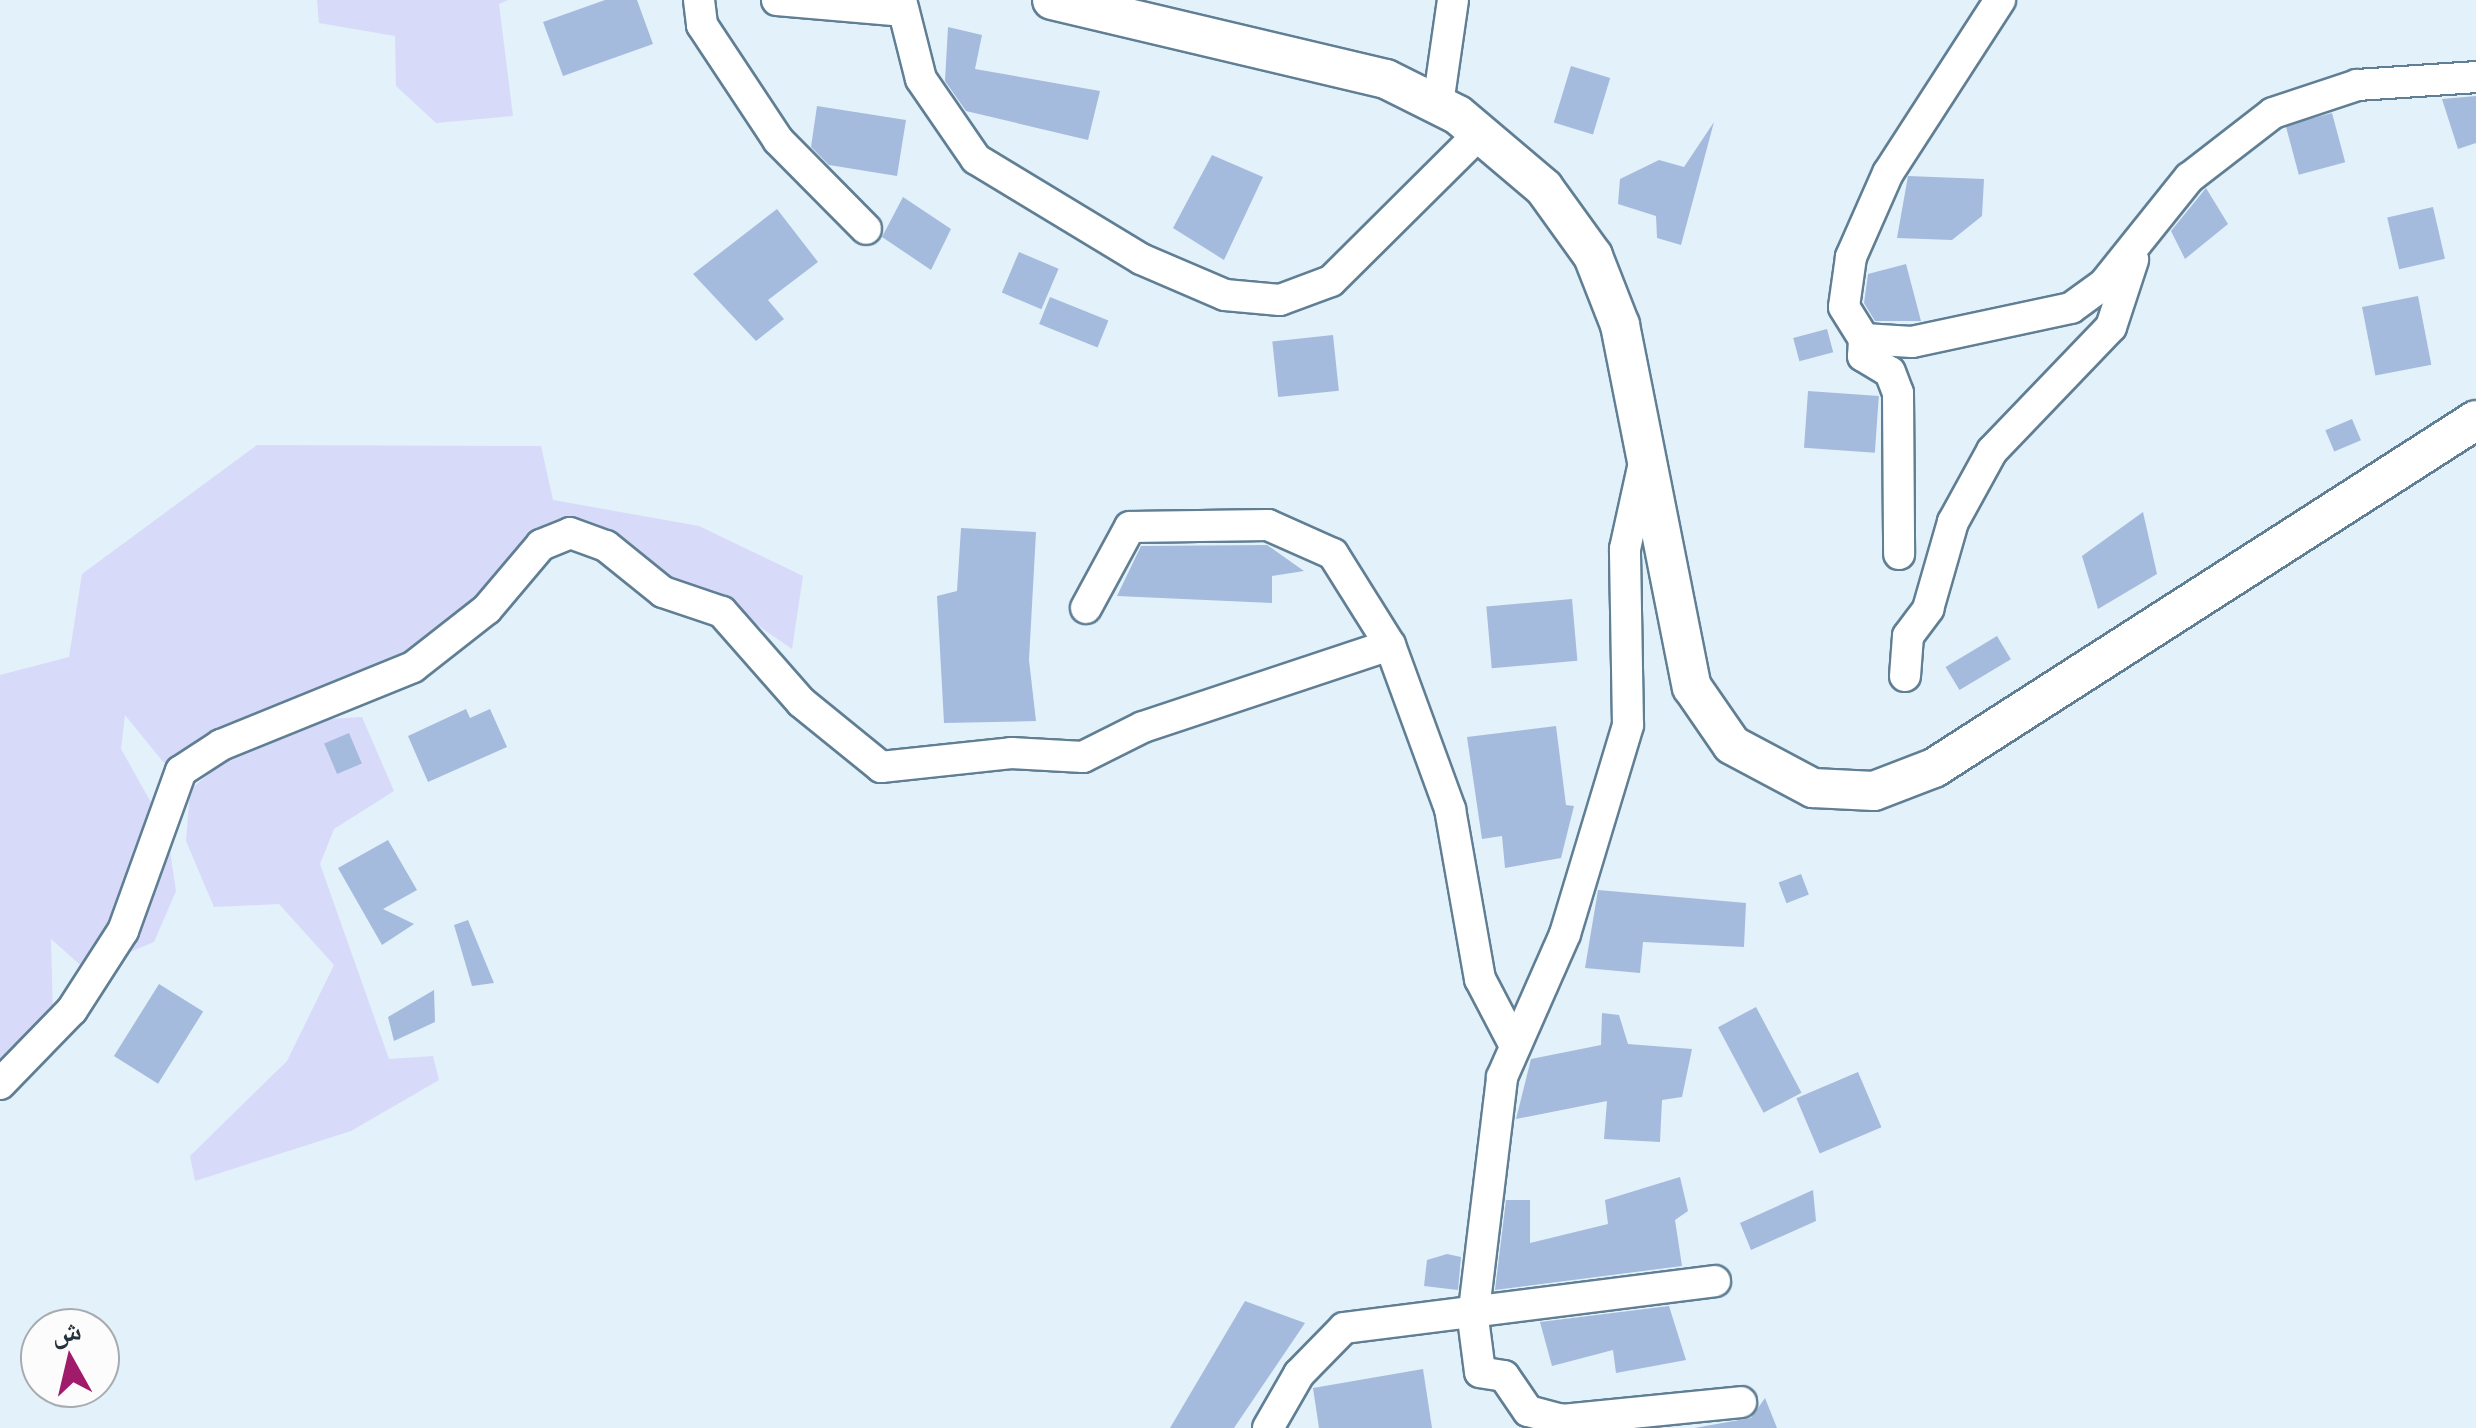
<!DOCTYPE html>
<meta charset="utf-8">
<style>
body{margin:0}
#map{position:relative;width:2476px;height:1428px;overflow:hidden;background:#e3f1fa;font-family:"Noto Sans","Noto Naskh Arabic",sans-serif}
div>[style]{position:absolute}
.green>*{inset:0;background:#d8dafa}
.building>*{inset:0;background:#a5bbdd;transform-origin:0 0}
.roads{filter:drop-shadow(2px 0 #607f94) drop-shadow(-2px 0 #607f94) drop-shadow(0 2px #607f94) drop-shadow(0 -2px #607f94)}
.minor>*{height:30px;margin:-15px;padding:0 15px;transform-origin:15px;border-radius:15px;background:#fff}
.major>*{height:38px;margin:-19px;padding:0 19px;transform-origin:19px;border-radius:19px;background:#fff}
span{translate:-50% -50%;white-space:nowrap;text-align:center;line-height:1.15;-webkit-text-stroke:10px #fcfcfc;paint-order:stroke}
.north{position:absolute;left:20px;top:1308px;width:100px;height:100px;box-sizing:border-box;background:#fcfcfc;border:2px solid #a6acaf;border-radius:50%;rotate:352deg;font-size:28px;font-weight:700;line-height:40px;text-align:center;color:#26333c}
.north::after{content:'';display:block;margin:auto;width:35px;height:45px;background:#a01c6a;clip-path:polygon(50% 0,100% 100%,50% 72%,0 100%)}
</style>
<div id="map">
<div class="green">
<i style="clip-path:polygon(317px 0,508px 0,499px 4px,513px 116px,436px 123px,396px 86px,395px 36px,319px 23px)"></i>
<i style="clip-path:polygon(257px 445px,541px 446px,553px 500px,699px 526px,803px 576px,792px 649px,720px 599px,636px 568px,574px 529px,448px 640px,164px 763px,125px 715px,121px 749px,167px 831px,176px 891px,154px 942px,86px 970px,51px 939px,53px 1020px,0 1070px,0 675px,69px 657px,82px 574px)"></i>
<i style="clip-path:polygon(362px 717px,394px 791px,334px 829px,320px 864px,389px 1059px,433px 1056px,439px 1080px,351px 1131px,195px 1181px,190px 1156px,287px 1061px,334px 965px,279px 904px,214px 907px,186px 841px,190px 790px,239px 748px,312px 720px)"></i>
</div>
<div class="building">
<i style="clip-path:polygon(605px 0,637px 0,653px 44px,563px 76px,543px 22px)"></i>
<i style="clip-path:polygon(948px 27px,982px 35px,975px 69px,1100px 91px,1088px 140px,966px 111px,945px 81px)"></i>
<i style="left:1571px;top:66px;width:41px;height:59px;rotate:17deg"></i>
<i style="clip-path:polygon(2476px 96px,2476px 143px,2458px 149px,2442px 99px)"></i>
<i style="clip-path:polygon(817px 106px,906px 120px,897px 176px,829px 165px,811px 147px)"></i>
<i style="left:2332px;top:113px;width:51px;height:48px;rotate:75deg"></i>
<i style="clip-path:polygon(1714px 122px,1681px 245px,1657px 238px,1656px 216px,1618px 204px,1620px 179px,1659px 160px,1684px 167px)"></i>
<i style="clip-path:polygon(1212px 155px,1263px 177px,1224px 260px,1173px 228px)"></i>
<i style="clip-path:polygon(1908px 176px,1984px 179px,1982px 216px,1952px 240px,1897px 238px)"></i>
<i style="clip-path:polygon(2206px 188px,2228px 224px,2185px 259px,2171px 231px)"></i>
<i style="clip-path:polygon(903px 197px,951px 229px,931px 270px,882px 237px)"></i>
<i style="left:2433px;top:207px;width:53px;height:47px;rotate:77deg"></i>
<i style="clip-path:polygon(777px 209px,818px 262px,768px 300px,784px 319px,756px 341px,693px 274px)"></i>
<i style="left:1019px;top:252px;width:43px;height:44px;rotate:23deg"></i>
<i style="clip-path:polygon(1906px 264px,1921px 321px,1875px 321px,1864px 303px,1868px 274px)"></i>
<i style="left:2418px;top:296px;width:70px;height:57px;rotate:79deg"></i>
<i style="left:1050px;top:297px;width:63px;height:29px;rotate:22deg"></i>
<i style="left:1827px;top:329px;width:24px;height:35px;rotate:75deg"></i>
<i style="left:1333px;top:335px;width:56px;height:61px;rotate:84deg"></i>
<i style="left:1808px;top:391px;width:71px;height:57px;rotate:4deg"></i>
<i style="left:2352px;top:419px;width:23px;height:29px;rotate:67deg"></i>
<i style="clip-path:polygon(2143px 512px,2157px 574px,2098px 609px,2082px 556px)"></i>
<i style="clip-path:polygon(961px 528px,1036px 532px,1029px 660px,1036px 721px,944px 723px,937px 596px,957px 591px)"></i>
<i style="clip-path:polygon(1267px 545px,1304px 571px,1272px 576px,1272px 603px,1117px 596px,1141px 546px)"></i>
<i style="left:1572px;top:599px;width:62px;height:86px;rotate:85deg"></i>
<i style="left:1997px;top:636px;width:27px;height:60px;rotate:59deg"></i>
<i style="clip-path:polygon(466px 709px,470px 718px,490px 709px,507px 747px,428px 782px,408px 736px)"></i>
<i style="clip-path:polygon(1556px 726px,1566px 805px,1574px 806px,1561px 858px,1505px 868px,1502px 836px,1482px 839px,1467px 737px)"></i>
<i style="left:349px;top:733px;width:33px;height:27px;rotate:67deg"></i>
<i style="clip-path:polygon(388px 840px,417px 890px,383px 909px,414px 924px,382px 945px,338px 868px)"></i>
<i style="left:1801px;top:874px;width:22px;height:24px;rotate:69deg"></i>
<i style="clip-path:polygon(1598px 890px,1746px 903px,1744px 947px,1643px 942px,1640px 973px,1585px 968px)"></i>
<i style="clip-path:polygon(468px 920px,494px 983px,472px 986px,454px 925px)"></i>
<i style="left:159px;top:984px;width:52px;height:85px;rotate:32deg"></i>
<i style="clip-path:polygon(434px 990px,435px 1022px,394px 1041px,388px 1017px)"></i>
<i style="left:1756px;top:1007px;width:97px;height:43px;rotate:62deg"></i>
<i style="clip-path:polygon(1602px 1013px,1619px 1015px,1628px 1044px,1692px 1049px,1682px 1097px,1662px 1100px,1660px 1142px,1604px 1139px,1607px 1101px,1516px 1119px,1531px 1059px,1601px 1045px)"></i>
<i style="left:1858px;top:1072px;width:60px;height:67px;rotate:67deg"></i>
<i style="clip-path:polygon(1680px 1177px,1688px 1211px,1675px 1220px,1682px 1266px,1495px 1290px,1506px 1200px,1530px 1200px,1530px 1243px,1608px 1224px,1605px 1200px)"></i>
<i style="clip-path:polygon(1813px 1190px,1816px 1221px,1751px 1250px,1740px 1223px)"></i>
<i style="clip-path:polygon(1447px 1254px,1461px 1257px,1458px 1290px,1424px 1286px,1427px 1260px)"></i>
<i style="clip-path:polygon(1245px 1301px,1305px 1323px,1234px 1428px,1170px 1428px)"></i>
<i style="clip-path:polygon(1669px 1306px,1686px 1360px,1616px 1373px,1613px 1350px,1552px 1366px,1540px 1322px)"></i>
<i style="clip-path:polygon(1423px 1369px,1432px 1428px,1319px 1428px,1313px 1388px)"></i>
<i style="clip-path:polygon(1765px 1398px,1777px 1428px,1694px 1428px,1751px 1418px)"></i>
</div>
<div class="roads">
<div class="minor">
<i style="left:699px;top:0;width:25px;rotate:83deg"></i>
<i style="left:702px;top:25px;width:138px;rotate:56.5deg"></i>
<i style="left:778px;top:140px;width:125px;rotate:45.3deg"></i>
<i style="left:777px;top:0;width:125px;rotate:5deg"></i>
<i style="left:901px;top:0;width:81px;rotate:75.8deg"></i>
<i style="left:921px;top:79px;width:97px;rotate:55.5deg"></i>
<i style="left:976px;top:159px;width:193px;rotate:31.2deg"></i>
<i style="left:1141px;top:259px;width:91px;rotate:23.2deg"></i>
<i style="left:1225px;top:295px;width:55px;rotate:5.2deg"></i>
<i style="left:1280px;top:300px;width:54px;rotate:-20.4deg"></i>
<i style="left:1331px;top:281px;width:211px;rotate:-44.8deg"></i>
<i style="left:2000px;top:0;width:206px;rotate:122.9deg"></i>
<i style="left:1888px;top:173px;width:92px;rotate:113.8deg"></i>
<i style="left:1851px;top:257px;width:50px;rotate:98deg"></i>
<i style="left:1844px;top:307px;width:38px;rotate:58deg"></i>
<i style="left:1864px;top:339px;width:48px;rotate:3.6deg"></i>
<i style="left:1912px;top:342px;width:163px;rotate:-12.1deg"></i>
<i style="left:2071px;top:308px;width:41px;rotate:-36deg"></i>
<i style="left:2104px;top:284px;width:136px;rotate:-51.3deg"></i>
<i style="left:2189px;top:178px;width:106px;rotate:-37.7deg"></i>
<i style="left:2273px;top:113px;width:89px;rotate:-18.4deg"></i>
<i style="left:2357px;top:85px;width:119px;rotate:-3.8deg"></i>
<i style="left:1438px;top:104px;width:105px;rotate:-81.8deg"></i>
<i style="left:1864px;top:339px;width:17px;rotate:93deg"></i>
<i style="left:1863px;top:356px;width:31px;rotate:31deg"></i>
<i style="left:1890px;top:372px;width:22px;rotate:69deg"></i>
<i style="left:1898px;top:393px;width:161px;rotate:89.6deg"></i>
<i style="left:1086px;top:608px;width:92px;rotate:-61.5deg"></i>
<i style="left:1130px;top:527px;width:138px;rotate:-0.8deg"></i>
<i style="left:1268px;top:525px;width:71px;rotate:24deg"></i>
<i style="left:1333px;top:554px;width:107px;rotate:57.9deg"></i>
<i style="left:1905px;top:676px;width:40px;rotate:-85.7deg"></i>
<i style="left:1908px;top:636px;width:34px;rotate:-53deg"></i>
<i style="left:1928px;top:609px;width:91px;rotate:-74deg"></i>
<i style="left:1953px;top:522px;width:81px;rotate:-61.2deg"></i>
<i style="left:1992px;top:451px;width:172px;rotate:-46.2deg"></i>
<i style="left:2111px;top:327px;width:71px;rotate:-71.8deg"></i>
<i style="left:0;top:1084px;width:103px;rotate:-45.8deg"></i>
<i style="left:72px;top:1010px;width:94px;rotate:-57.2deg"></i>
<i style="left:123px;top:931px;width:170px;rotate:-70.1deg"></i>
<i style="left:181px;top:771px;width:48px;rotate:-33deg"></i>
<i style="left:221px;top:745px;width:207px;rotate:-22.1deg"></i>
<i style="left:413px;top:667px;width:94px;rotate:-38.1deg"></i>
<i style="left:487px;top:609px;width:84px;rotate:-49.8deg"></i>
<i style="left:541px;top:545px;width:31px;rotate:-22deg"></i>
<i style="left:570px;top:533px;width:38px;rotate:20deg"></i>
<i style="left:606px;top:546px;width:73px;rotate:38.9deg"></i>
<i style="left:663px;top:592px;width:62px;rotate:18.7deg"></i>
<i style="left:722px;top:612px;width:120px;rotate:48.7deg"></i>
<i style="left:801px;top:702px;width:103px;rotate:39.1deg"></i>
<i style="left:881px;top:767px;width:131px;rotate:-6.1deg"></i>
<i style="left:1011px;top:753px;width:72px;rotate:3.2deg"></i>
<i style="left:1083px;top:757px;width:67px;rotate:-26.6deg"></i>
<i style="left:1143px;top:727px;width:260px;rotate:-18.4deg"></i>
<i style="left:1390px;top:645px;width:175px;rotate:69.9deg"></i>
<i style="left:1450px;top:809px;width:173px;rotate:80deg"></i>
<i style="left:1480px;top:979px;width:76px;rotate:62.4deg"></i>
<i style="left:1562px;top:1420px;width:35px;rotate:-165deg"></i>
<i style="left:1528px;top:1411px;width:42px;rotate:-124.4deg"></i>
<i style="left:1504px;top:1376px;width:24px;rotate:-171deg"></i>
<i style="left:1480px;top:1372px;width:54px;rotate:-97.4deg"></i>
<i style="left:1473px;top:1318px;width:243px;rotate:-83.1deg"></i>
<i style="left:1502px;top:1077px;width:156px;rotate:-66.2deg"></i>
<i style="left:1565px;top:934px;width:218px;rotate:-73.2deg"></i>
<i style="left:1628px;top:725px;width:176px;rotate:-91deg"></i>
<i style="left:1625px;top:549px;width:93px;rotate:-77.6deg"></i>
<i style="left:1268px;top:1428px;width:62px;rotate:-60.1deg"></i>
<i style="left:1299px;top:1374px;width:64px;rotate:-45.6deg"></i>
<i style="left:1344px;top:1328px;width:374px;rotate:-7.2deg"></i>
<i style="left:1559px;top:1428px;width:9px;rotate:-69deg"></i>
<i style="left:1562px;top:1420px;width:180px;rotate:-5.7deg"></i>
</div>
<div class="major">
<i style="left:1052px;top:0;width:343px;rotate:13.3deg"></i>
<i style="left:1386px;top:79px;width:80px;rotate:26.6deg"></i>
<i style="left:1458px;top:115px;width:113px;rotate:40.3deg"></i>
<i style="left:1544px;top:188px;width:84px;rotate:54.2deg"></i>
<i style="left:1593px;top:256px;width:74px;rotate:68.6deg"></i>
<i style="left:1620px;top:325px;width:369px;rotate:78.8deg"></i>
<i style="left:1692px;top:687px;width:70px;rotate:55.4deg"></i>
<i style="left:1732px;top:745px;width:92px;rotate:28deg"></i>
<i style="left:1813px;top:788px;width:61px;rotate:2.8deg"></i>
<i style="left:1874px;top:791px;width:64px;rotate:-21deg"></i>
<i style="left:1934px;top:768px;width:644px;rotate:-32.7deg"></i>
</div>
</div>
<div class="north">ش</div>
</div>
